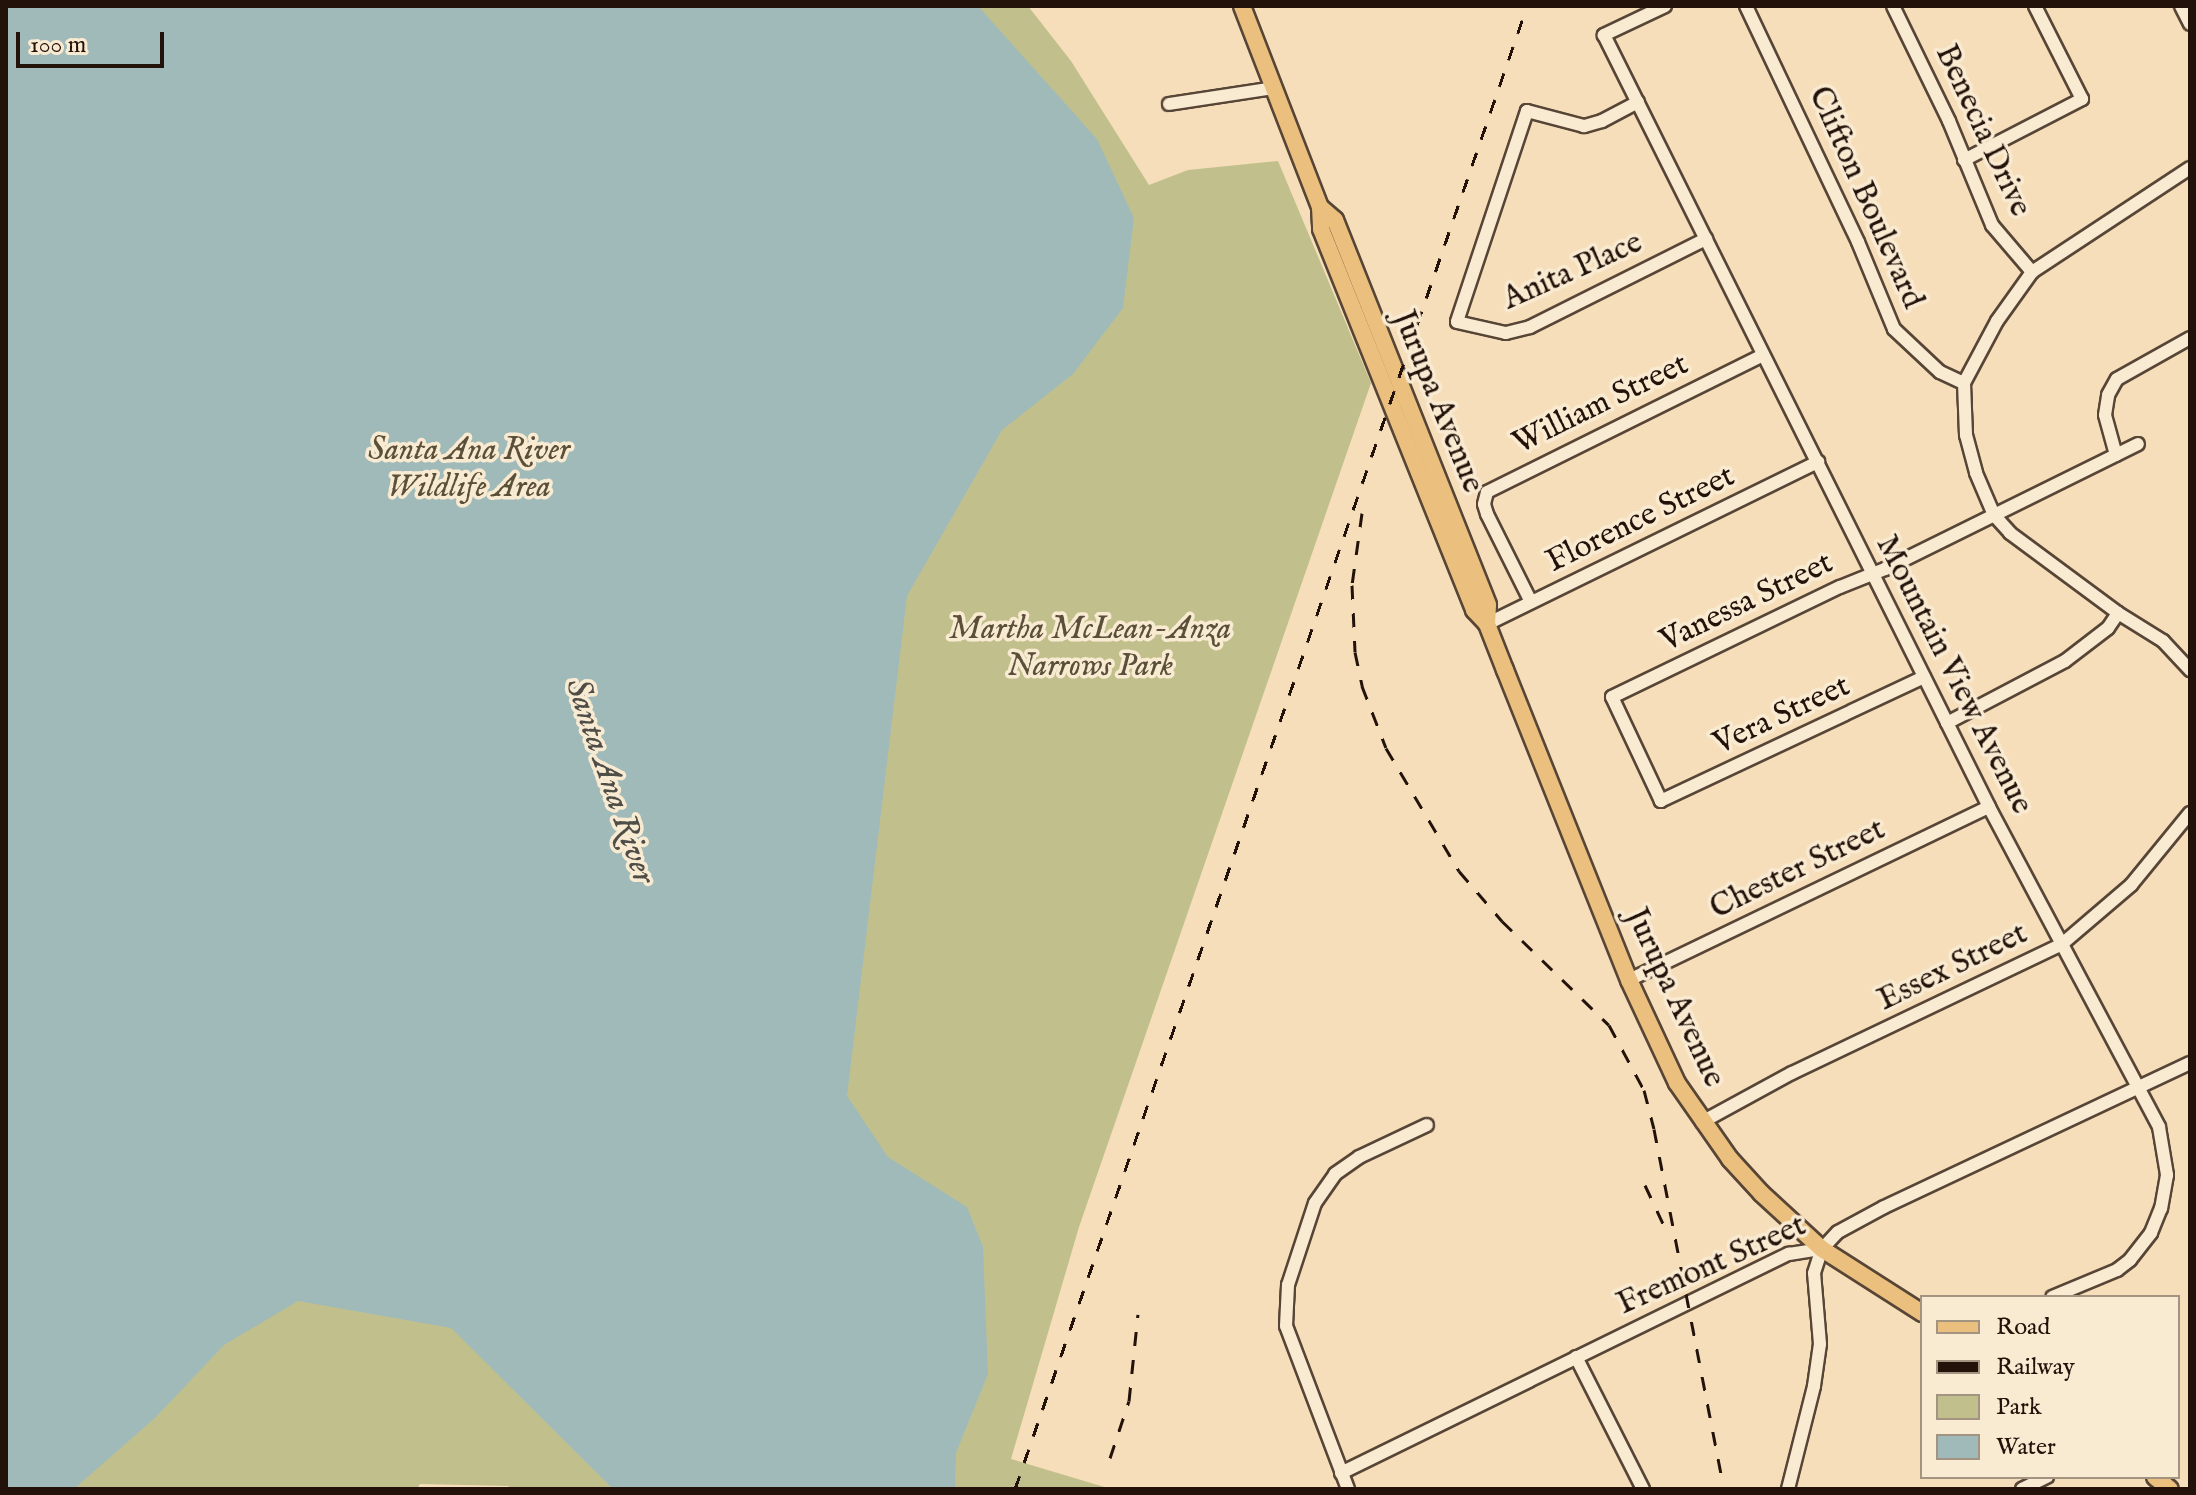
<!DOCTYPE html>
<style>
body{margin:0}
#map{position:relative;width:2196px;height:1495px;overflow:hidden;background:#f6deba;font-family:"IM FELL English",serif}
div>[style]{position:absolute}
.green>*{inset:0;background:#c1c08c}
.water>*{inset:0;background:#a0bab9}
.roads{filter:drop-shadow(2px 0 #574536) drop-shadow(-2px 0 #574536) drop-shadow(0 2px #574536) drop-shadow(0 -2px #574536)}
.minor>*{height:12px;margin:-6px;padding:0 6px;transform-origin:6px;border-radius:6px;background:#f9ead2}
.major>*{height:16px;margin:-8px;padding:0 8px;transform-origin:8px;border-radius:8px;background:#ebbf7d}
.rail>*{height:3px;margin-top:-1.5px;transform-origin:0;background:repeating-linear-gradient(90deg,#22120a 0 14px,transparent 0 28px)}
span{translate:-50% -50%;white-space:nowrap;text-align:center;line-height:1.15;-webkit-text-stroke:7px #f9ead2;paint-order:stroke}
.street-label{font-size:32px;color:#22120a}
.park-label{font-size:32px;color:#5a4f38;font-style:italic}
.water-label{font-size:34px;color:#4e4d47;font-style:italic}
.frame{position:absolute;inset:0;border:8px solid #22120a;pointer-events:none}
.legend{position:absolute;left:1920px;top:1295px;width:260px;height:184px;box-sizing:border-box;background:#f9ead2;border:2px solid #a39482;margin:0;padding:10px 14px;list-style:none;font-size:24px;color:#22120a}
.legend li{display:flex;align-items:center;gap:16px;height:40px}
.legend b{width:40px;border:2px solid #a39482}
.scale{position:absolute;left:16px;top:32px;width:148px;height:36px;box-sizing:border-box;border:4px solid #22120a;border-top:0;padding-left:10px;font-size:24px;line-height:28px;white-space:nowrap;color:#22120a;-webkit-text-stroke:6px #f9ead2;paint-order:stroke}
</style>
<div id="map">
<div class="green">
<i style="clip-path:polygon(6px 6px,1028px 6px,1071px 61px,1149px 185px,1188px 170px,1278px 161px,1371px 383px,1079px 1227px,1011px 1459px,1111px 1489px,512px 1489px,508px 1486px,420px 1484px,417px 1489px,6px 1489px)"></i>
</div>
<div class="water">
<i style="clip-path:polygon(6px 6px,978px 6px,1097px 139px,1134px 218px,1123px 308px,1073px 374px,1002px 430px,907px 596px,847px 1096px,888px 1157px,967px 1207px,983px 1247px,988px 1374px,956px 1453px,955px 1489px,613px 1489px,451px 1328px,298px 1301px,224px 1345px,156px 1417px,74px 1489px,6px 1489px)"></i>
</div>
<div class="roads">
<div class="minor">
<i style="left:1665px;top:6px;width:68px;rotate:154.6deg"></i>
<i style="left:1604px;top:35px;width:863px;rotate:63.49deg"></i>
<i style="left:1989px;top:807px;width:362px;rotate:62deg"></i>
<i style="left:2159px;top:1127px;width:49px;rotate:80.5deg"></i>
<i style="left:2167px;top:1175px;width:34px;rotate:100deg"></i>
<i style="left:2161px;top:1208px;width:27px;rotate:112deg"></i>
<i style="left:2151px;top:1233px;width:34px;rotate:128deg"></i>
<i style="left:2130px;top:1260px;width:16px;rotate:142deg"></i>
<i style="left:2117px;top:1270px;width:70px;rotate:157.4deg"></i>
<i style="left:1746px;top:6px;width:261px;rotate:64.6deg"></i>
<i style="left:1858px;top:242px;width:94px;rotate:67.5deg"></i>
<i style="left:1894px;top:329px;width:63px;rotate:43.1deg"></i>
<i style="left:1940px;top:372px;width:26px;rotate:25deg"></i>
<i style="left:1964px;top:383px;width:52px;rotate:87.8deg"></i>
<i style="left:1966px;top:435px;width:39px;rotate:75deg"></i>
<i style="left:1976px;top:473px;width:46px;rotate:66.8deg"></i>
<i style="left:1994px;top:515px;width:24px;rotate:48deg"></i>
<i style="left:2010px;top:533px;width:134px;rotate:36.5deg"></i>
<i style="left:2118px;top:613px;width:53px;rotate:31.9deg"></i>
<i style="left:2163px;top:641px;width:40px;rotate:47deg"></i>
<i style="left:1893px;top:6px;width:128px;rotate:64deg"></i>
<i style="left:1949px;top:121px;width:113px;rotate:67.5deg"></i>
<i style="left:1992px;top:225px;width:62px;rotate:49.6deg"></i>
<i style="left:2181px;top:6px;width:20px;rotate:63deg"></i>
<i style="left:1638px;top:102px;width:41px;rotate:152.2deg"></i>
<i style="left:1602px;top:121px;width:19px;rotate:164deg"></i>
<i style="left:1584px;top:126px;width:59px;rotate:-165.3deg"></i>
<i style="left:1527px;top:111px;width:222px;rotate:108.4deg"></i>
<i style="left:1457px;top:322px;width:50px;rotate:12.7deg"></i>
<i style="left:1506px;top:333px;width:25px;rotate:-14deg"></i>
<i style="left:1530px;top:327px;width:197px;rotate:-26.6deg"></i>
<i style="left:1169px;top:104px;width:106px;rotate:-8.7deg"></i>
<i style="left:1964px;top:160px;width:133px;rotate:-27.3deg"></i>
<i style="left:2082px;top:99px;width:104px;rotate:-116.8deg"></i>
<i style="left:1964px;top:383px;width:70px;rotate:-62deg"></i>
<i style="left:1997px;top:321px;width:60px;rotate:-54.5deg"></i>
<i style="left:2032px;top:272px;width:189px;rotate:-33.4deg"></i>
<i style="left:2116px;top:455px;width:41px;rotate:-105.4deg"></i>
<i style="left:2105px;top:415px;width:20px;rotate:-81deg"></i>
<i style="left:2108px;top:395px;width:18px;rotate:-61deg"></i>
<i style="left:2117px;top:379px;width:84px;rotate:-29.3deg"></i>
<i style="left:1531px;top:602px;width:98px;rotate:-116.6deg"></i>
<i style="left:1487px;top:514px;width:10px;rotate:-107deg"></i>
<i style="left:1484px;top:504px;width:12px;rotate:-76deg"></i>
<i style="left:1487px;top:492px;width:308px;rotate:-26.4deg"></i>
<i style="left:1487px;top:624px;width:369px;rotate:-26.1deg"></i>
<i style="left:1924px;top:677px;width:291px;rotate:154.8deg"></i>
<i style="left:1661px;top:801px;width:115px;rotate:-115.2deg"></i>
<i style="left:1612px;top:697px;width:253px;rotate:-25.8deg"></i>
<i style="left:1840px;top:587px;width:48px;rotate:-21.8deg"></i>
<i style="left:1885px;top:569px;width:282px;rotate:-26.3deg"></i>
<i style="left:1947px;top:723px;width:133px;rotate:-27.7deg"></i>
<i style="left:2065px;top:661px;width:54px;rotate:-37.5deg"></i>
<i style="left:2108px;top:628px;width:18px;rotate:-56deg"></i>
<i style="left:1629px;top:980px;width:399px;rotate:-25.7deg"></i>
<i style="left:1702px;top:1122px;width:102px;rotate:-28.6deg"></i>
<i style="left:1792px;top:1073px;width:299px;rotate:-25.5deg"></i>
<i style="left:2062px;top:944px;width:91px;rotate:-40.5deg"></i>
<i style="left:2131px;top:885px;width:93px;rotate:-50.7deg"></i>
<i style="left:1576px;top:1357px;width:148px;rotate:63.1deg"></i>
<i style="left:1341px;top:1473px;width:499px;rotate:-26.1deg"></i>
<i style="left:1789px;top:1254px;width:33px;rotate:-9deg"></i>
<i style="left:1822px;top:1249px;width:23px;rotate:-47deg"></i>
<i style="left:1838px;top:1232px;width:52px;rotate:-28.5deg"></i>
<i style="left:1884px;top:1207px;width:338px;rotate:-25.2deg"></i>
<i style="left:1348px;top:1489px;width:174px;rotate:-110.8deg"></i>
<i style="left:1286px;top:1326px;width:41px;rotate:-87.2deg"></i>
<i style="left:1288px;top:1285px;width:86px;rotate:-71.8deg"></i>
<i style="left:1315px;top:1203px;width:35px;rotate:-55deg"></i>
<i style="left:1335px;top:1174px;width:29px;rotate:-35deg"></i>
<i style="left:1359px;top:1157px;width:75px;rotate:-25.2deg"></i>
<i style="left:1788px;top:1489px;width:106px;rotate:-75.8deg"></i>
<i style="left:1814px;top:1386px;width:42px;rotate:-81.9deg"></i>
<i style="left:1820px;top:1344px;width:71px;rotate:-94.8deg"></i>
<i style="left:1814px;top:1273px;width:25px;rotate:-72deg"></i>
<i style="left:2022px;top:1489px;width:28px;rotate:-26deg"></i>
</div>
<div class="major">
<i style="left:1242px;top:6px;width:216px;rotate:68.8deg"></i>
<i style="left:1320px;top:207px;width:22px;rotate:87deg"></i>
<i style="left:1321px;top:229px;width:411px;rotate:68.1deg"></i>
<i style="left:1474px;top:610px;width:19px;rotate:47deg"></i>
<i style="left:1320px;top:207px;width:20px;rotate:41deg"></i>
<i style="left:1335px;top:220px;width:414px;rotate:68.3deg"></i>
<i style="left:1488px;top:605px;width:19px;rotate:93deg"></i>
<i style="left:1487px;top:624px;width:49px;rotate:68.6deg"></i>
<i style="left:1505px;top:670px;width:334px;rotate:68.2deg"></i>
<i style="left:1629px;top:980px;width:114px;rotate:65deg"></i>
<i style="left:1677px;top:1083px;width:93px;rotate:55.1deg"></i>
<i style="left:1730px;top:1159px;width:46px;rotate:47.6deg"></i>
<i style="left:1761px;top:1193px;width:83px;rotate:42.6deg"></i>
<i style="left:1822px;top:1249px;width:119px;rotate:32.6deg"></i>
<i style="left:2155px;top:1477px;width:19px;rotate:39deg"></i>
</div>
</div>
<div class="rail">
<i style="left:1362px;top:513px;width:73px;rotate:97.9deg"></i>
<i style="left:1352px;top:585px;width:67px;rotate:87.4deg"></i>
<i style="left:1355px;top:652px;width:35px;rotate:78deg"></i>
<i style="left:1362px;top:686px;width:66px;rotate:68.8deg"></i>
<i style="left:1386px;top:748px;width:143px;rotate:59.3deg"></i>
<i style="left:1459px;top:871px;width:66px;rotate:49.3deg"></i>
<i style="left:1502px;top:921px;width:149px;rotate:44.2deg"></i>
<i style="left:1609px;top:1025px;width:74px;rotate:61.7deg"></i>
<i style="left:1644px;top:1090px;width:40px;rotate:75.6deg"></i>
<i style="left:1654px;top:1129px;width:367px;rotate:79deg"></i>
<i style="left:1645px;top:1185px;width:52px;rotate:64.9deg"></i>
<i style="left:1110px;top:1458px;width:60px;rotate:-71.6deg"></i>
<i style="left:1129px;top:1401px;width:87px;rotate:-84.1deg"></i>
<i style="left:1015px;top:1489px;width:1569px;rotate:-70.95deg"></i>
</div>
<div class="street-label">
<span style="left:1982px;top:131px;rotate:65deg">Benecia Drive</span>
<span style="left:1865px;top:198px;rotate:66deg">Clifton Boulevard</span>
<span style="left:1573px;top:272px;rotate:-24deg">Anita Place</span>
<span style="left:1437px;top:402px;rotate:68deg">Jurupa Avenue</span>
<span style="left:1601px;top:405px;rotate:-26deg">William Street</span>
<span style="left:1641px;top:520px;rotate:-26deg">Florence Street</span>
<span style="left:1747px;top:603px;rotate:-26deg">Vanessa Street</span>
<span style="left:1953px;top:675px;rotate:63deg">Mountain View Avenue</span>
<span style="left:1782px;top:716px;rotate:-25deg">Vera Street</span>
<span style="left:1798px;top:870px;rotate:-26deg">Chester Street</span>
<span style="left:1953px;top:968px;rotate:-26deg">Essex Street</span>
<span style="left:1674px;top:998px;rotate:65deg">Jurupa Avenue</span>
<span style="left:1712px;top:1266px;rotate:-24deg">Fremont Street</span>
</div>
<div class="park-label">
<span style="left:469px;top:470px">Santa Ana River<br>Wildlife Area</span>
<span style="left:1090px;top:649px">Martha McLean-Anza<br>Narrows Park</span>
</div>
<div class="water-label">
<span style="left:610px;top:781px;rotate:71deg">Santa Ana River</span>
</div>
<div class="frame"></div>
<ul class="legend">
<li><b style="height:10px;background:#ebbf7d"></b>Road</li>
<li><b style="height:10px;background:#22120a"></b>Railway</li>
<li><b style="height:22px;background:#c1c08c"></b>Park</li>
<li><b style="height:22px;background:#a0bab9"></b>Water</li>
</ul>
<div class="scale">100 m</div>
</div>
